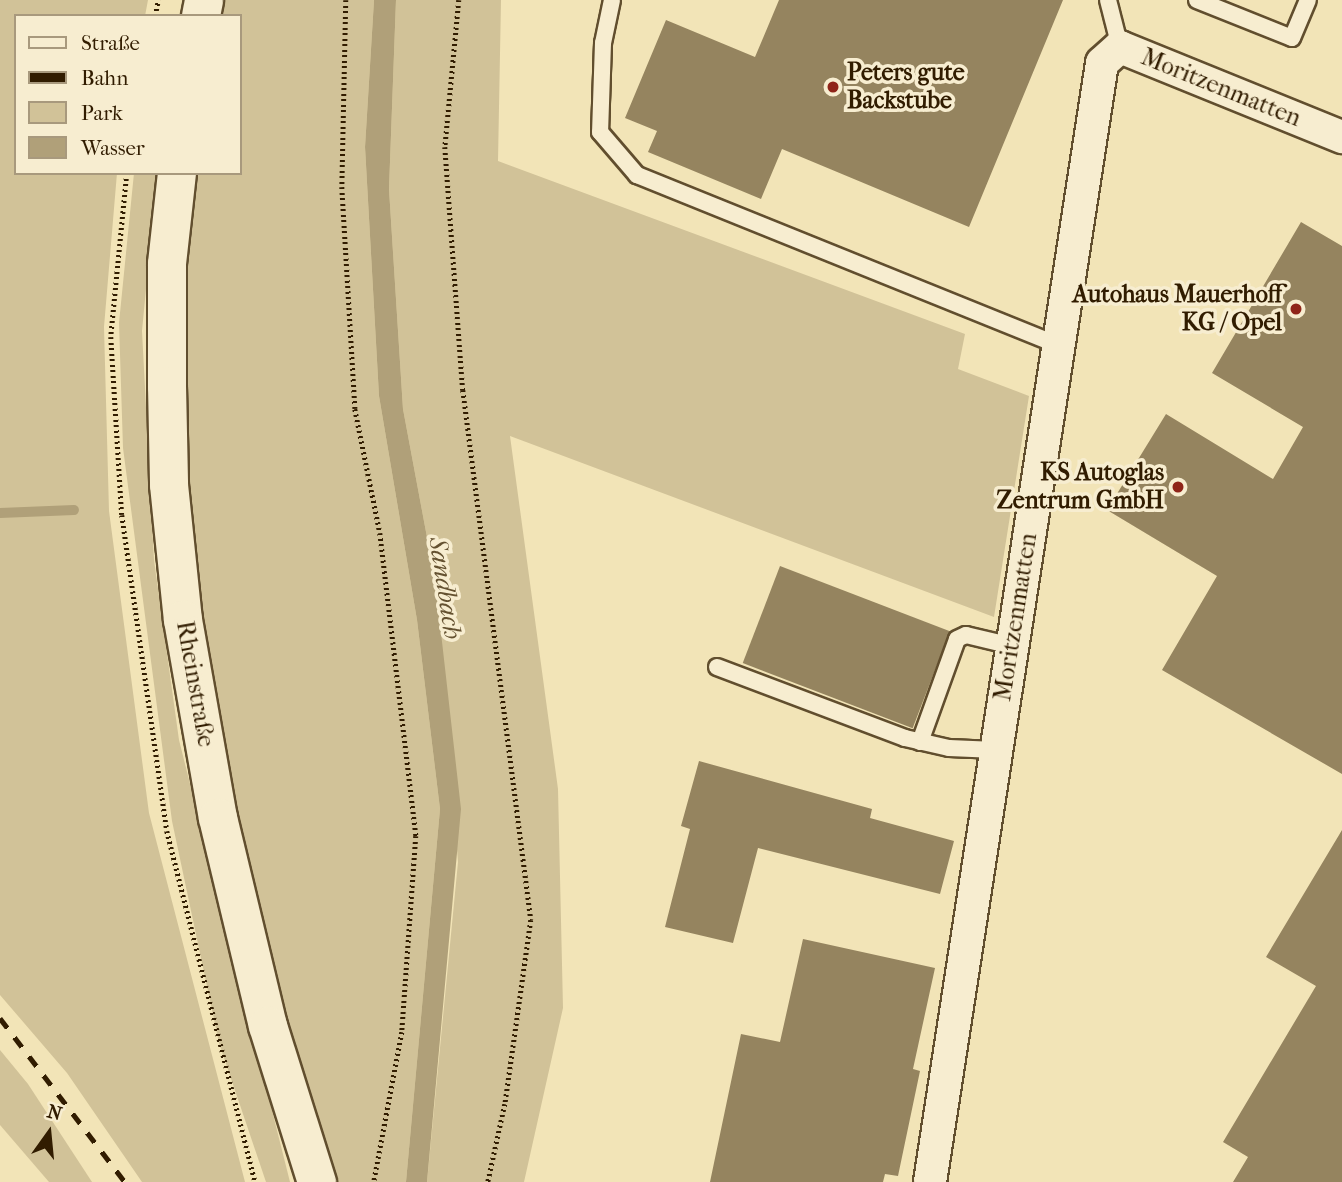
<!DOCTYPE html>
<meta charset="utf-8">
<style>
body{margin:0}
#map{position:relative;width:1342px;height:1182px;overflow:hidden;background:#f2e4b7;font-family:"IM FELL French Canon",serif}
div>[style]{position:absolute}
.green>*{inset:0;background:#d1c298}
.water>*{inset:0;background:#b0a079}
.stream>*{height:10px;margin:-5px;padding:0 5px;transform-origin:5px;border-radius:5px;background:#b0a079}
.building>*{inset:0;background:#95845f;transform-origin:0 0}
.path>*{height:4.5px;margin-top:-2.25px;transform-origin:0;background:repeating-linear-gradient(90deg,#311c00 0 2px,transparent 0 5.5px)}
.roads{filter:drop-shadow(2px 0 #614e2e) drop-shadow(-2px 0 #614e2e) drop-shadow(0 2px #614e2e) drop-shadow(0 -2px #614e2e)}
.service>*{height:16px;margin:-8px;padding:0 8px;transform-origin:8px;border-radius:8px;background:#f7edd0}
.minor>*{height:32px;margin:-16px;padding:0 16px;transform-origin:16px;border-radius:16px;background:#f7edd0}
.tertiary>*{height:38px;margin:-19px;padding:0 19px;transform-origin:19px;border-radius:19px;background:#f7edd0}
.rail>*{height:5px;margin-top:-2.5px;transform-origin:0;background:repeating-linear-gradient(90deg,#311c00 0 12px,transparent 0 24px)}
.dots>*{width:19px;height:19px;translate:-50% -50%;box-sizing:border-box;border:4px solid #f7edd0;border-radius:50%}
span{translate:-50% -50%;white-space:nowrap;text-align:center;line-height:1.15;-webkit-text-stroke:7px #f7edd0;paint-order:stroke}
.poi-label{font-size:24px;color:#311c00;font-weight:700}
.left{translate:0 -50%;text-align:left}
.right{translate:-100% -50%;text-align:right}
.street-label{font-size:24px;color:#311c00}
.water-label{font-size:26px;color:#645130;font-style:italic}
.legend{position:absolute;left:14px;top:14px;width:228px;height:161px;box-sizing:border-box;background:#f7edd0;border:2px solid #a8997d;margin:0;padding:9px 12px;list-style:none;font-size:21px;color:#311c00}
.legend li{display:flex;align-items:center;gap:14px;height:35px}
.legend b{width:35px;border:2px solid #a8997d}
.north{position:absolute;left:14px;top:1098px;width:70px;height:70px;-webkit-text-stroke:5px #f7edd0;paint-order:stroke;rotate:15deg;font-size:19px;font-weight:700;line-height:28px;text-align:center;color:#311c00}
.north::after{content:'';display:block;margin:auto;width:24px;height:32px;background:#311c00;clip-path:polygon(50% 0,100% 100%,50% 72%,0 100%)}
</style>
<div id="map">
<div class="green">
<i style="clip-path:polygon(0 0,148px 0,145px 16px,16px 16px,16px 173px,117px 173px,104px 327px,109px 511px,149px 813px,245px 1182px,142px 1182px,67px 1073px,0 995px)"></i>
<i style="clip-path:polygon(223px 0,374px 0,365px 147px,379px 396px,417px 620px,440px 809px,406px 1182px,337px 1182px,309px 1112px,260px 928px,212px 701px,184px 464px,179px 356px,193px 173px,240px 173px,240px 16px,219px 16px)"></i>
<i style="clip-path:polygon(396px 0,501px 0,498px 161px,965px 334px,958px 369px,1029px 396px,994px 617px,510px 436px,558px 789px,563px 1008px,524px 1182px,427px 1182px,458px 862px,435px 580px,403px 409px,389px 189px)"></i>
<i style="clip-path:polygon(134px 173px,157px 173px,142px 331px,154px 560px,179px 740px,290px 1182px,266px 1182px,219px 1043px,172px 821px,123px 448px,119px 323px)"></i>
<i style="clip-path:polygon(0 1050px,28px 1084px,92px 1182px,49px 1182px,0 1125px)"></i>
</div>
<div class="water">
<i style="clip-path:polygon(374px 0,396px 0,389px 189px,403px 409px,435px 580px,461px 809px,427px 1182px,406px 1182px,440px 809px,417px 620px,379px 396px,365px 147px)"></i>
</div>
<div class="stream">
<i style="left:0;top:513px;width:74px;rotate:-2.3deg"></i>
</div>
<div class="building">
<i style="clip-path:polygon(779px 0,1063px 0,969px 227px,782px 149px,761px 199px,648px 152px,657px 131px,625px 118px,666px 20px,755px 57px)"></i>
<i style="clip-path:polygon(1301px 222px,1342px 246px,1342px 774px,1162px 670px,1217px 576px,1107px 510px,1166px 414px,1273px 479px,1303px 427px,1212px 373px)"></i>
<i style="left:780px;top:566px;width:182px;height:104px;rotate:21deg"></i>
<i style="clip-path:polygon(699px 761px,872px 809px,870px 818px,954px 841px,940px 894px,758px 848px,733px 943px,665px 927px,690px 829px,681px 826px)"></i>
<i style="clip-path:polygon(1342px 830px,1342px 1182px,1233px 1182px,1248px 1157px,1223px 1142px,1316px 986px,1266px 957px)"></i>
<i style="clip-path:polygon(803px 939px,935px 968px,913px 1069px,920px 1071px,898px 1176px,885px 1174px,883px 1182px,710px 1182px,741px 1034px,780px 1042px)"></i>
</div>
<div class="path">
<i style="left:346px;top:0;width:187px;rotate:91.2deg"></i>
<i style="left:342px;top:187px;width:222px;rotate:86.6deg"></i>
<i style="left:355px;top:409px;width:126px;rotate:78.6deg"></i>
<i style="left:380px;top:533px;width:305px;rotate:83.2deg"></i>
<i style="left:416px;top:836px;width:196px;rotate:94.1deg"></i>
<i style="left:402px;top:1032px;width:153px;rotate:100.6deg"></i>
<i style="left:459px;top:0;width:148px;rotate:95.4deg"></i>
<i style="left:445px;top:147px;width:244px;rotate:85.8deg"></i>
<i style="left:463px;top:390px;width:534px;rotate:82.69deg"></i>
<i style="left:531px;top:920px;width:186px;rotate:98deg"></i>
<i style="left:505px;top:1104px;width:80px;rotate:102.3deg"></i>
<i style="left:155px;top:16px;width:16px;rotate:-79deg"></i>
<i style="left:127px;top:173px;width:165px;rotate:95.6deg"></i>
<i style="left:111px;top:337px;width:178px;rotate:86.5deg"></i>
<i style="left:122px;top:515px;width:319px;rotate:81.9deg"></i>
<i style="left:167px;top:831px;width:362px;rotate:75.9deg"></i>
</div>
<div class="roads">
<div class="service">
<i style="left:612px;top:0;width:44px;rotate:101.8deg"></i>
<i style="left:603px;top:43px;width:89px;rotate:91.9deg"></i>
<i style="left:600px;top:132px;width:57px;rotate:49.3deg"></i>
<i style="left:637px;top:175px;width:453px;rotate:22deg"></i>
<i style="left:1108px;top:0;width:49px;rotate:75.7deg"></i>
<i style="left:1197px;top:0;width:102px;rotate:21.8deg"></i>
<i style="left:1292px;top:38px;width:41px;rotate:-67.2deg"></i>
<i style="left:717px;top:667px;width:201px;rotate:20.7deg"></i>
<i style="left:905px;top:738px;width:45px;rotate:12.8deg"></i>
<i style="left:949px;top:748px;width:47px;rotate:2.4deg"></i>
<i style="left:920px;top:742px;width:109px;rotate:-70.2deg"></i>
<i style="left:957px;top:639px;width:10px;rotate:-24deg"></i>
<i style="left:966px;top:635px;width:47px;rotate:13.4deg"></i>
</div>
<div class="minor">
<i style="left:930px;top:1182px;width:1132px;rotate:-81.26deg"></i>
<i style="left:1102px;top:63px;width:24px;rotate:-42deg"></i>
<i style="left:1120px;top:47px;width:240px;rotate:22.1deg"></i>
</div>
<div class="tertiary">
<i style="left:201px;top:16px;width:16px;rotate:-79deg"></i>
<i style="left:177px;top:173px;width:92px;rotate:96.3deg"></i>
<i style="left:167px;top:264px;width:122px;rotate:90deg"></i>
<i style="left:167px;top:386px;width:99px;rotate:88.8deg"></i>
<i style="left:169px;top:485px;width:136px;rotate:84.1deg"></i>
<i style="left:183px;top:620px;width:201px;rotate:80deg"></i>
<i style="left:218px;top:818px;width:214px;rotate:76.5deg"></i>
<i style="left:268px;top:1026px;width:164px;rotate:72.6deg"></i>
</div>
</div>
<div class="rail">
<i style="left:0;top:1018px;width:206px;rotate:52.7deg"></i>
</div>
<div class="dots">
<i style="left:833px;top:87px;background:#8f2418"></i>
<i style="left:1296px;top:309px;background:#8f2418"></i>
<i style="left:1178px;top:487px;background:#8f2418"></i>
</div>
<div class="poi-label">
<span class="left" style="left:847px;top:87px">Peters gute<br>Backstube</span>
<span class="right" style="left:1282px;top:309px">Autohaus Mauerhoff<br>KG / Opel</span>
<span class="right" style="left:1164px;top:487px">KS Autoglas<br>Zentrum GmbH</span>
</div>
<div class="street-label">
<span style="left:1221px;top:88px;rotate:22deg">Moritzenmatten</span>
<span style="left:1016px;top:617px;rotate:-81deg">Moritzenmatten</span>
<span style="left:195px;top:684px;rotate:80deg">Rheinstraße</span>
</div>
<div class="water-label">
<span style="left:445px;top:588px;rotate:81deg">Sandbach</span>
</div>
<ul class="legend">
<li><b style="height:9px;background:#f7edd0"></b>Straße</li>
<li><b style="height:9px;background:#311c00"></b>Bahn</li>
<li><b style="height:19px;background:#d1c298"></b>Park</li>
<li><b style="height:19px;background:#b0a079"></b>Wasser</li>
</ul>
<div class="north">N</div>
</div>
